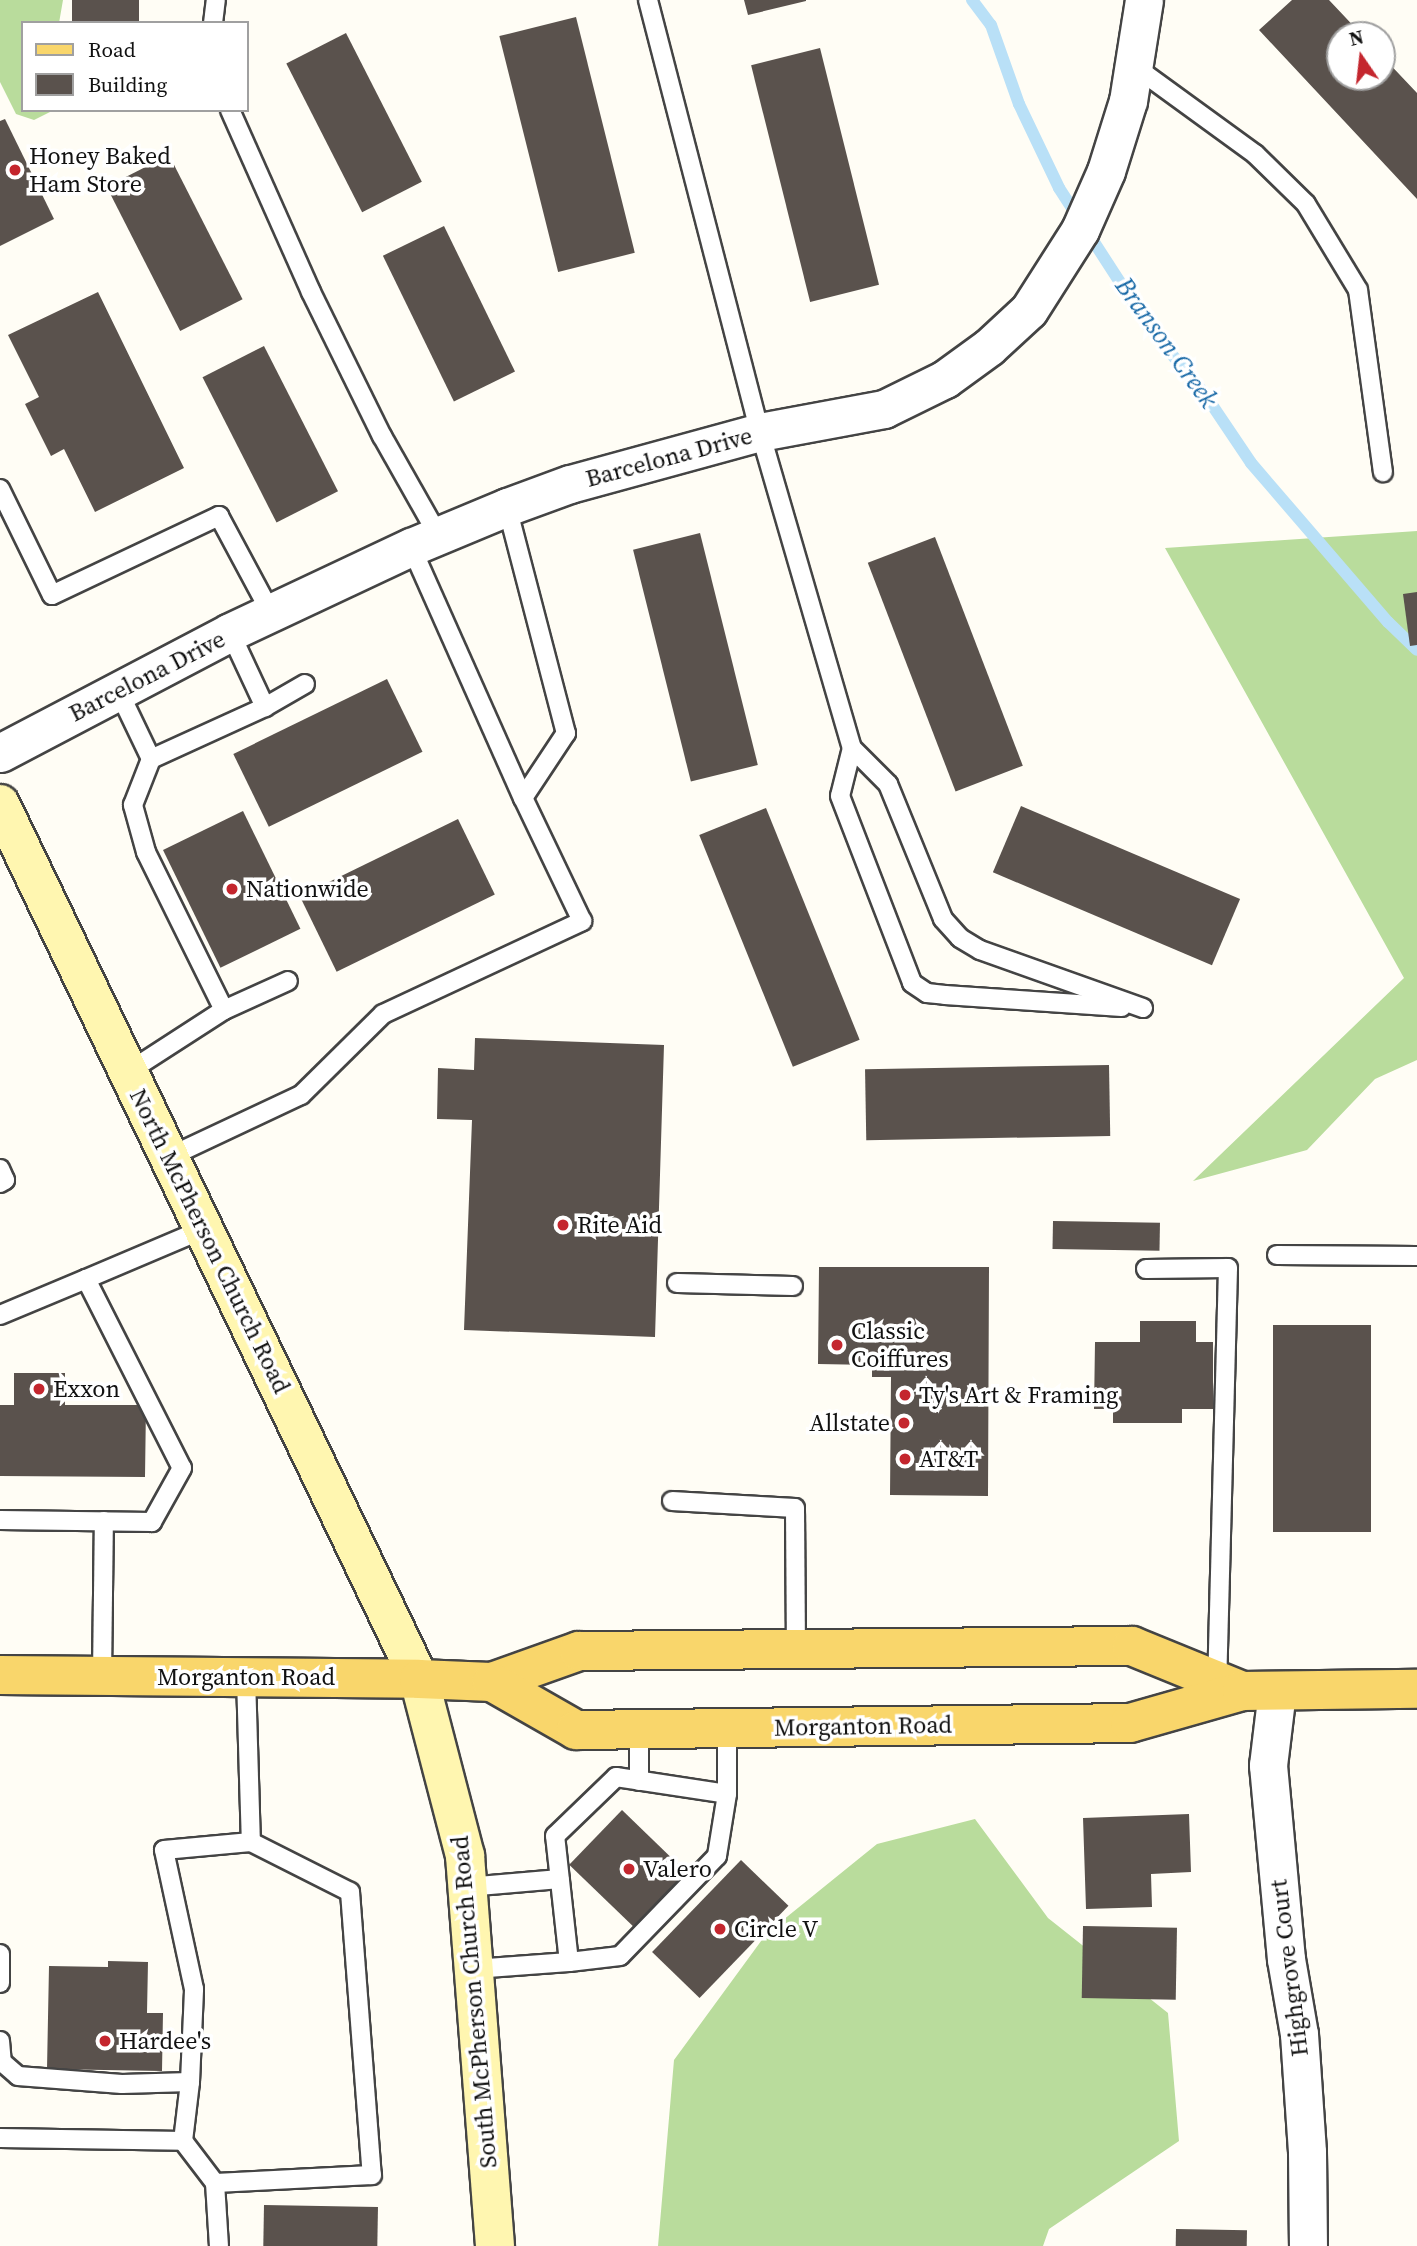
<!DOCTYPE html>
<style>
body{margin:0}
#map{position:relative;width:1417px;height:2246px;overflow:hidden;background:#fffdf5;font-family:"Source Serif 4",serif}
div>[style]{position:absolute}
.forest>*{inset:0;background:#b9dc9c}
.stream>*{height:12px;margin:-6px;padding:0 6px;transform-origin:6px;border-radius:6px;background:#b9e0f7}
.building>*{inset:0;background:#5a524d;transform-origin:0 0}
.roads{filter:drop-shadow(2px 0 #444) drop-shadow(-2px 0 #444) drop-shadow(0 2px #444) drop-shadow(0 -2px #444)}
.lane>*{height:18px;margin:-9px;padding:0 9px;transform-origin:9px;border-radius:9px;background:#fff}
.street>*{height:37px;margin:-18.5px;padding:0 18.5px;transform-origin:18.5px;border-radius:18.5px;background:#fff}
.secondary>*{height:38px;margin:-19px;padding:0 19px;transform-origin:19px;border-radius:19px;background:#fff6b0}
.primary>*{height:38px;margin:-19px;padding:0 19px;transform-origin:19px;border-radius:19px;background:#f9d66b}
.dots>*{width:19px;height:19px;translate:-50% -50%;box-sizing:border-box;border:4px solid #fff;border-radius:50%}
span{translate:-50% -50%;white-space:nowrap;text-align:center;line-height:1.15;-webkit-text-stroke:7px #fff;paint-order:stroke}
.poi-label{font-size:24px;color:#111}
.left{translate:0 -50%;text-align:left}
.right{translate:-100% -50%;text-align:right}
.street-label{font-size:24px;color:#111}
.water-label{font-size:26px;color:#1768a6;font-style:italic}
.legend{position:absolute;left:21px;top:21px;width:228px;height:91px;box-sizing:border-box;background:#fff;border:2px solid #a0a0a0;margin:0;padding:9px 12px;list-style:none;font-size:21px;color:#111}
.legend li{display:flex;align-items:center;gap:14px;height:35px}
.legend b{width:35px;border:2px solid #a0a0a0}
.north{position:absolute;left:1326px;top:21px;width:70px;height:70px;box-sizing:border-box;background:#fff;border:2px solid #a0a0a0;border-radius:50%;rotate:346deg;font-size:19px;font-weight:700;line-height:28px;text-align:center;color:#111}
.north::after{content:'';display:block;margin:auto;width:24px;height:32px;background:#c4262e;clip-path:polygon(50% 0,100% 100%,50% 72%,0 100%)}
</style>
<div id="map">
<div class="forest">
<i style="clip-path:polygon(0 0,63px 0,59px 23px,23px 23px,23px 110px,54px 110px,34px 120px,16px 114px,0 82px)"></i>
<i style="clip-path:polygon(1417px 531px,1417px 1060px,1375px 1079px,1307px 1150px,1193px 1181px,1404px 978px,1165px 548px)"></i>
<i style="clip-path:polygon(975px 1819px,1048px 1918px,1168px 2013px,1179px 2141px,1049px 2229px,1043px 2246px,658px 2246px,674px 2060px,767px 1933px,877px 1844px)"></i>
</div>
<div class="stream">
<i style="left:972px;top:0;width:31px;rotate:53deg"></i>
<i style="left:991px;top:25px;width:84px;rotate:70.5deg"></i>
<i style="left:1019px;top:104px;width:93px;rotate:64.5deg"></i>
<i style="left:1059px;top:188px;width:166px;rotate:57.1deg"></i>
<i style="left:1149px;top:327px;width:86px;rotate:50.2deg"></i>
<i style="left:1204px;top:393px;width:84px;rotate:56.1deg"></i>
<i style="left:1251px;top:463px;width:210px;rotate:49.3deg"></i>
<i style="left:1388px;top:622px;width:40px;rotate:44deg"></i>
</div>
<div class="building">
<i style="left:72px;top:0;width:67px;height:23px"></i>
<i style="clip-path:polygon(744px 0,806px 0,806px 1px,748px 15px)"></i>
<i style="clip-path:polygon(1292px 0,1329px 0,1362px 35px,1340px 35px,1340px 77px,1382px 77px,1382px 56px,1417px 93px,1417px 199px,1259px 30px)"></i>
<i style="left:576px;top:17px;width:243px;height:79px;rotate:76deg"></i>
<i style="left:346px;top:33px;width:167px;height:67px;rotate:63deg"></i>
<i style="left:820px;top:48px;width:244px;height:71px;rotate:76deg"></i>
<i style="clip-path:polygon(5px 119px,54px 219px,0 246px,0 121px)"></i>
<i style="left:169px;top:155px;width:162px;height:70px;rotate:63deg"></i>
<i style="left:444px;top:226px;width:162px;height:68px;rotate:64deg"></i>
<i style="clip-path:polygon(98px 292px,184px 468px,95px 512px,64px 449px,51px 456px,25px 404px,39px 397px,8px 335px)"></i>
<i style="left:264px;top:346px;width:163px;height:69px;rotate:63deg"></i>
<i style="left:700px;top:533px;width:239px;height:69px;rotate:76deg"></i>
<i style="left:935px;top:537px;width:245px;height:72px;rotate:69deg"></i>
<i style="clip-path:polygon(1417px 592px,1417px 645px,1410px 646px,1403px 594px)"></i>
<i style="left:387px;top:679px;width:81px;height:171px;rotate:64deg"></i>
<i style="left:1021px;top:806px;width:238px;height:72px;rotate:23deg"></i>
<i style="left:766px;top:808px;width:250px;height:72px;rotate:68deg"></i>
<i style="left:243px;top:811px;width:131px;height:89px;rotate:64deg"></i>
<i style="left:458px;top:819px;width:84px;height:176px;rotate:64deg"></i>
<i style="clip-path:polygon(475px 1038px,664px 1045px,655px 1337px,464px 1330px,472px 1120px,437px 1119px,438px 1068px,474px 1070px)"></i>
<i style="left:1109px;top:1065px;width:71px;height:244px;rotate:89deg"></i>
<i style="left:1053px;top:1221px;width:107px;height:28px;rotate:1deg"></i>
<i style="clip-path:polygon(819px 1267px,989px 1267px,988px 1496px,890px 1495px,891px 1377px,872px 1377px,872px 1365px,818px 1364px)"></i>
<i style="clip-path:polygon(1140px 1321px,1196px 1321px,1196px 1342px,1213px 1342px,1213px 1409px,1182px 1409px,1182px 1423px,1113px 1423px,1113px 1409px,1094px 1409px,1095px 1342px,1140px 1342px)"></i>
<i style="left:1273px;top:1325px;width:98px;height:207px"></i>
<i style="clip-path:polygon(14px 1373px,65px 1373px,65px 1405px,146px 1405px,145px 1477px,0 1476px,0 1405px,14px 1405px)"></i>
<i style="left:622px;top:1810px;width:92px;height:76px;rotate:44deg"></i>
<i style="clip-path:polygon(1189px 1814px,1191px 1872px,1151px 1874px,1152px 1907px,1086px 1909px,1083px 1818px)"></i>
<i style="left:741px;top:1860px;width:66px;height:128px;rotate:44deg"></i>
<i style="left:1083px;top:1926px;width:94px;height:72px;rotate:1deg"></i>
<i style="clip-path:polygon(108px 1961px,148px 1962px,147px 2013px,163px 2013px,162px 2071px,47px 2069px,49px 1966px,108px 1967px)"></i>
<i style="left:264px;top:2205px;width:114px;height:41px;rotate:1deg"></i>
<i style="left:1176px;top:2229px;width:71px;height:17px;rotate:1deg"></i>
</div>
<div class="roads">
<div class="lane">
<i style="left:648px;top:0;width:446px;rotate:75.5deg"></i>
<i style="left:760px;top:432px;width:329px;rotate:73.8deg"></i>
<i style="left:852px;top:748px;width:51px;rotate:45deg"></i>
<i style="left:888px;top:784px;width:146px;rotate:67.8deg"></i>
<i style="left:943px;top:919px;width:25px;rotate:48deg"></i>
<i style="left:960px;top:938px;width:23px;rotate:31deg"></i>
<i style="left:980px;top:950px;width:173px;rotate:19.6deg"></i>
<i style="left:213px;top:23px;width:23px;rotate:-83deg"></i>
<i style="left:1134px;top:66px;width:150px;rotate:36deg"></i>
<i style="left:1255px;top:154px;width:71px;rotate:44.4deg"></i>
<i style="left:1306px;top:204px;width:100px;rotate:58.8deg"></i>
<i style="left:1358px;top:290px;width:184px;rotate:82.2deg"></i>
<i style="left:230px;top:110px;width:199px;rotate:66deg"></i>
<i style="left:311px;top:292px;width:161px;rotate:63.8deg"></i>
<i style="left:382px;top:436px;width:114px;rotate:60.5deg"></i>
<i style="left:0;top:489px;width:118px;rotate:63.9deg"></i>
<i style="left:52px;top:595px;width:185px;rotate:-25.3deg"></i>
<i style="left:219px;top:516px;width:110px;rotate:61.8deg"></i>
<i style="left:507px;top:507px;width:234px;rotate:75.4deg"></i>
<i style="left:566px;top:733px;width:78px;rotate:123.5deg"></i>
<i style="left:230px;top:632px;width:83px;rotate:65deg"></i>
<i style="left:118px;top:690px;width:76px;rotate:64.4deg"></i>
<i style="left:852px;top:748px;width:49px;rotate:104deg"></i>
<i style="left:840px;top:796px;width:200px;rotate:68.9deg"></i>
<i style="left:912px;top:983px;width:18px;rotate:34deg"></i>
<i style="left:927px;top:993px;width:18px;rotate:6deg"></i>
<i style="left:945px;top:995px;width:177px;rotate:3.9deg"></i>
<i style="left:224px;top:1010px;width:176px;rotate:-116.3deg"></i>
<i style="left:146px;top:852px;width:49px;rotate:-105.5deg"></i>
<i style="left:133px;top:805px;width:49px;rotate:-68.6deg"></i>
<i style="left:151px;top:759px;width:125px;rotate:-24.5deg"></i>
<i style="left:265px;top:707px;width:46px;rotate:-29.9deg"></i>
<i style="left:128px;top:1072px;width:114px;rotate:-32.9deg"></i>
<i style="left:224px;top:1010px;width:70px;rotate:-24.4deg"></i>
<i style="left:169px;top:1157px;width:146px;rotate:-25.2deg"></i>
<i style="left:301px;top:1095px;width:115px;rotate:-44.6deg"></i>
<i style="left:383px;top:1014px;width:220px;rotate:-25deg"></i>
<i style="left:582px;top:921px;width:136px;rotate:-115.6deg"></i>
<i style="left:523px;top:798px;width:275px;rotate:-114deg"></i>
<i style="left:0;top:1169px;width:12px;rotate:66deg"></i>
<i style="left:5px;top:1180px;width:6px;rotate:149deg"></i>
<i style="left:1277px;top:1255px;width:140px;rotate:0.4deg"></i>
<i style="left:1146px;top:1269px;width:82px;rotate:-0.7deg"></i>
<i style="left:1228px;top:1268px;width:413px;rotate:91.5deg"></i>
<i style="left:86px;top:1279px;width:128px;rotate:-23deg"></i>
<i style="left:677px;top:1283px;width:116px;rotate:1.5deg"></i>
<i style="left:0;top:1315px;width:93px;rotate:-22.7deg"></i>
<i style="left:86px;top:1279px;width:212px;rotate:63.1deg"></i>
<i style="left:182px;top:1468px;width:62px;rotate:119.1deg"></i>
<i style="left:152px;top:1522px;width:152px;rotate:-179.2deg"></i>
<i style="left:672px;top:1501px;width:123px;rotate:3.3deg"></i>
<i style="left:795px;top:1508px;width:140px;rotate:89.6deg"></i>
<i style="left:102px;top:1676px;width:155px;rotate:-89.3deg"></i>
<i style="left:246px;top:1677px;width:165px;rotate:88.3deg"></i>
<i style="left:639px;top:1729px;width:52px;rotate:90deg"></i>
<i style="left:616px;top:1777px;width:112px;rotate:8.7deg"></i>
<i style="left:727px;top:1794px;width:63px;rotate:99.2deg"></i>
<i style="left:717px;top:1856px;width:139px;rotate:134.1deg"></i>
<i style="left:620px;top:1956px;width:51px;rotate:173.3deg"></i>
<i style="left:569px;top:1962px;width:127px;rotate:-96.3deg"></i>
<i style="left:555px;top:1836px;width:85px;rotate:-44deg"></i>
<i style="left:727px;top:1794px;width:66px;rotate:-90deg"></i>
<i style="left:467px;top:1887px;width:93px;rotate:-4.9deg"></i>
<i style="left:0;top:1954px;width:29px;rotate:90deg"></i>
<i style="left:474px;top:1969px;width:95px;rotate:-4.2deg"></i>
<i style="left:0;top:2041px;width:21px;rotate:85deg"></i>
<i style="left:2px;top:2062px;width:21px;rotate:41deg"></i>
<i style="left:18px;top:2076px;width:104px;rotate:4.4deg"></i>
<i style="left:122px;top:2084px;width:68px;rotate:-1.7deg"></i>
<i style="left:0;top:2138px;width:183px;rotate:0.9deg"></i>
<i style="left:183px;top:2141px;width:53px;rotate:52.7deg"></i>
<i style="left:215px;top:2183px;width:63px;rotate:86.4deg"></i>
<i style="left:183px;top:2141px;width:59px;rotate:-83.2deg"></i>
<i style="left:190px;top:2082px;width:93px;rotate:-87.5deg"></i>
<i style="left:194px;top:1989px;width:142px;rotate:-102.2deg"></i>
<i style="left:164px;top:1850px;width:87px;rotate:-5.3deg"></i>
<i style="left:251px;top:1842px;width:111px;rotate:26.8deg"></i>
<i style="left:350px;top:1892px;width:284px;rotate:85.6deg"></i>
<i style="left:372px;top:2175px;width:157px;rotate:177.1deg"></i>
</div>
<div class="street">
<i style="left:0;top:753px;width:260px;rotate:-27.7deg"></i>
<i style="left:230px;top:632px;width:200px;rotate:-25.2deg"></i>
<i style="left:411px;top:547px;width:104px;rotate:-22.6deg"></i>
<i style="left:507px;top:507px;width:67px;rotate:-20.1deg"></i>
<i style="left:570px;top:484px;width:197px;rotate:-15.3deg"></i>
<i style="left:760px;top:432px;width:126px;rotate:-10.5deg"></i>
<i style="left:884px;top:409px;width:68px;rotate:-26.2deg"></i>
<i style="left:945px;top:379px;width:54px;rotate:-36deg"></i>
<i style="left:989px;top:347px;width:54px;rotate:-42.8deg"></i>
<i style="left:1029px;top:310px;width:95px;rotate:-57.5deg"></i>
<i style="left:1080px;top:230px;width:64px;rotate:-66.2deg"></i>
<i style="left:1106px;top:171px;width:73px;rotate:-72.6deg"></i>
<i style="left:1128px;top:101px;width:102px;rotate:-81deg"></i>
<i style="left:1277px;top:1691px;width:75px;rotate:96.9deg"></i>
<i style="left:1268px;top:1765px;width:195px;rotate:84.7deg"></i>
<i style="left:1286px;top:1959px;width:76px;rotate:80.2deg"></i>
<i style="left:1299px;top:2034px;width:118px;rotate:86.1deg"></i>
<i style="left:1307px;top:2152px;width:94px;rotate:89.4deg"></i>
</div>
<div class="secondary">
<i style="left:0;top:804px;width:970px;rotate:64.41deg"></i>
<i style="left:419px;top:1679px;width:183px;rotate:75.4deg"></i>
<i style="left:465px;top:1856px;width:391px;rotate:85.6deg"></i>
</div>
<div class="primary">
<i style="left:0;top:1675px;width:419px;rotate:0.5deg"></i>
<i style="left:419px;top:1679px;width:73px;rotate:2.4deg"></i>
<i style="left:492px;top:1682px;width:92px;rotate:-19.6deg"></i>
<i style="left:579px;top:1651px;width:553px;rotate:-0.52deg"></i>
<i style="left:1132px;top:1646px;width:119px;rotate:22.2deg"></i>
<i style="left:492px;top:1682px;width:97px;rotate:29.7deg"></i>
<i style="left:576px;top:1730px;width:554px;rotate:-0.72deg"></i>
<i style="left:1130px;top:1723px;width:116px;rotate:-15.9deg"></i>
<i style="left:1242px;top:1691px;width:175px;rotate:-0.7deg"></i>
</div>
</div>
<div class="dots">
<i style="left:15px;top:170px;background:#c4262e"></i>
<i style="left:232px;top:889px;background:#c4262e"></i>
<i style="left:563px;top:1225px;background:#c4262e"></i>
<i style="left:837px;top:1345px;background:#c4262e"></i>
<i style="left:39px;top:1389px;background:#c4262e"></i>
<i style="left:905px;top:1395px;background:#c4262e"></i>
<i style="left:904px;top:1423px;background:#c4262e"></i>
<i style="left:905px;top:1459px;background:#c4262e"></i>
<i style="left:629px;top:1869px;background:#c4262e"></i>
<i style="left:720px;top:1929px;background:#c4262e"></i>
<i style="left:105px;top:2041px;background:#c4262e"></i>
</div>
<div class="poi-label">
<span class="left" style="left:29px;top:170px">Honey Baked<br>Ham Store</span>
<span class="left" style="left:246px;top:889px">Nationwide</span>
<span class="left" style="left:577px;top:1225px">Rite Aid</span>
<span class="left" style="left:851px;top:1345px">Classic<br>Coiffures</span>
<span class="left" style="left:53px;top:1389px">Exxon</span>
<span class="left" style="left:919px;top:1395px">Ty's Art &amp; Framing</span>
<span class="right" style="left:890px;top:1423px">Allstate</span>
<span class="left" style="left:919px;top:1459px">AT&amp;T</span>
<span class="left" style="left:643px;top:1869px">Valero</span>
<span class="left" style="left:734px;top:1929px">Circle V</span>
<span class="left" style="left:119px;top:2041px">Hardee's</span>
</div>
<div class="street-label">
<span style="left:669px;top:457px;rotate:-15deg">Barcelona Drive</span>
<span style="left:147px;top:676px;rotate:-27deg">Barcelona Drive</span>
<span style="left:210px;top:1241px;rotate:64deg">North McPherson Church Road</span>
<span style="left:246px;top:1677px">Morganton Road</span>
<span style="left:863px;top:1726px;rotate:-1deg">Morganton Road</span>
<span style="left:1289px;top:1968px;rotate:-97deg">Highgrove Court</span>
<span style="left:474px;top:2002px;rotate:-95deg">South McPherson Church Road</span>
</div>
<div class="water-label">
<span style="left:1166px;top:343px;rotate:54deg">Branson Creek</span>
</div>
<ul class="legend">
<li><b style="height:9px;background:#f9d66b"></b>Road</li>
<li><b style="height:19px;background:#5a524d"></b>Building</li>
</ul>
<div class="north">N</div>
</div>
